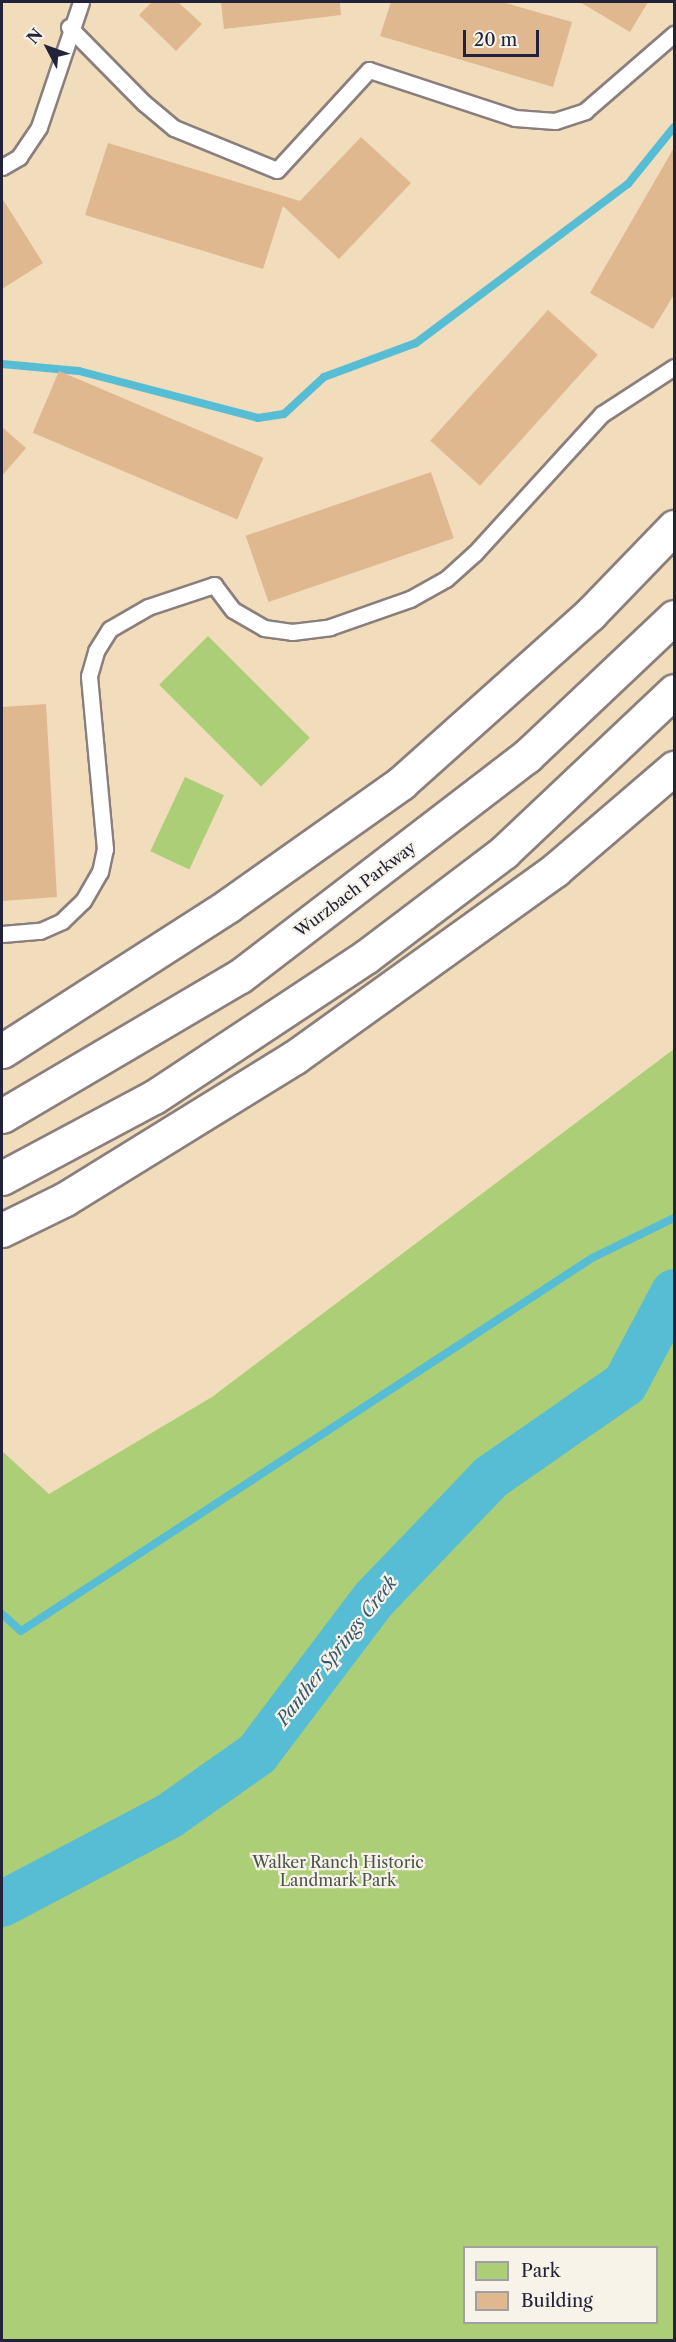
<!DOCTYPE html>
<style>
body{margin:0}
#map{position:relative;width:676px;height:2342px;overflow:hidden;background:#f1dcbc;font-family:"Libre Caslon Text",serif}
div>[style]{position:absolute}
.green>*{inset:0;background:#acce77;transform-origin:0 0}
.stream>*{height:8px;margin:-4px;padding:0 4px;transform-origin:4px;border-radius:4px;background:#57bdd4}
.river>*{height:46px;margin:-23px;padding:0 23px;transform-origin:23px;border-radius:23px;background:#57bdd4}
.building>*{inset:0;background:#e0b890;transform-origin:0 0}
.roads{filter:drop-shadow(2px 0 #8a7f7c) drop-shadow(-2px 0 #8a7f7c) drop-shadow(0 2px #8a7f7c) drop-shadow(0 -2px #8a7f7c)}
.lane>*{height:15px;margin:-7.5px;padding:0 7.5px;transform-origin:7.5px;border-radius:7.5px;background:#fff}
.highway>*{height:33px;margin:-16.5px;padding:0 16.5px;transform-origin:16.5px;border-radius:16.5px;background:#fff}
span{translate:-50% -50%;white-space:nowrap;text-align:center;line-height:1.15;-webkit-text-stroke:4.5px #f7f3e8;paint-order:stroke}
.street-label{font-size:16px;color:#22223b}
.park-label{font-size:16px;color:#4b564d}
.water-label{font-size:18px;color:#355871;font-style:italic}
.frame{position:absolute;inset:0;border:3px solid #22223b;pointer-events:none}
.legend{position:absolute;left:463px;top:2246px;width:195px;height:78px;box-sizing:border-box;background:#f7f3e8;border:2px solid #a29fa3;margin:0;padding:8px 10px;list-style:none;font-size:18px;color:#22223b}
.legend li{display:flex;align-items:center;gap:12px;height:30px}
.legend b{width:30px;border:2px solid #a29fa3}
.north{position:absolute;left:18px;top:18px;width:60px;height:60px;-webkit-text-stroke:4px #f7f3e8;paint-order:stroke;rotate:311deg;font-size:16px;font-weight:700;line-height:24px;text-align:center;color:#22223b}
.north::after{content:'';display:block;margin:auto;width:21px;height:27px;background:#22223b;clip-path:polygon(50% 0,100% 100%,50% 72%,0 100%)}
.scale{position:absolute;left:463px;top:30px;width:76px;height:27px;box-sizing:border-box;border:3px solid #22223b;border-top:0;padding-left:8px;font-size:18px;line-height:21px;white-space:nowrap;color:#22223b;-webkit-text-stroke:4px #f7f3e8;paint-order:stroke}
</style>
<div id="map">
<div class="green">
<i style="left:208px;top:636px;width:144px;height:69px;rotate:45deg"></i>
<i style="left:185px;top:777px;width:43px;height:82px;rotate:25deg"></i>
<i style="clip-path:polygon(evenodd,674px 1049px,674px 2340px,2px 2340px,2px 1451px,49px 1494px,212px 1397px,674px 1049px,464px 2248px,656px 2248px,656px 2322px,464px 2322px,464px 2248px)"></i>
</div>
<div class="stream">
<i style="left:2px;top:364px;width:77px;rotate:5.2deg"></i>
<i style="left:79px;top:371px;width:185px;rotate:14.7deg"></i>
<i style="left:258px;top:418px;width:26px;rotate:-9deg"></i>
<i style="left:284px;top:414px;width:54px;rotate:-42.8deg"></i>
<i style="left:324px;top:377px;width:98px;rotate:-20.3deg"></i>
<i style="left:416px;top:343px;width:265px;rotate:-36.9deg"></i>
<i style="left:628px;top:184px;width:73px;rotate:-51.1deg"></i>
<i style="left:2px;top:1614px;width:25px;rotate:42deg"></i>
<i style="left:21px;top:1631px;width:682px;rotate:-33.15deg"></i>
<i style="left:592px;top:1258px;width:91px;rotate:-26deg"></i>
</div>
<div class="river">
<i style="left:2px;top:1904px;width:189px;rotate:-27.8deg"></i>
<i style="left:169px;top:1816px;width:108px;rotate:-35.2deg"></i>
<i style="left:257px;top:1754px;width:194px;rotate:-53deg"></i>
<i style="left:374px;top:1599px;width:169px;rotate:-46.2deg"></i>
<i style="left:491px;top:1477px;width:163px;rotate:-34.8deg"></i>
<i style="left:625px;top:1384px;width:104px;rotate:-62deg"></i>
</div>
<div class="building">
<i style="clip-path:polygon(152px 2px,178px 2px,202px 24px,176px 51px,139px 15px)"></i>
<i style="clip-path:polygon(221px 2px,340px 2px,341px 15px,224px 29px)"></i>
<i style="clip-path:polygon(391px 2px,502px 2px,572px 22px,553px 87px,380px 36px)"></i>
<i style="clip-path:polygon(580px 2px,648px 2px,630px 32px)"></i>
<i style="clip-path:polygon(361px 137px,411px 183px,339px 259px,283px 206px,263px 269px,85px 215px,108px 143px,300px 201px)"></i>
<i style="clip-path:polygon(675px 146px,675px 293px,653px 329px,590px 293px)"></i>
<i style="clip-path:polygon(2px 198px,43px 263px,2px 289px)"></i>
<i style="left:548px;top:310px;width:67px;height:176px;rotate:42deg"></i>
<i style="left:59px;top:371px;width:222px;height:67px;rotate:23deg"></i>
<i style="clip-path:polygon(2px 427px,26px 448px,2px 476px)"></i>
<i style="left:431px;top:472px;width:70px;height:196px;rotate:71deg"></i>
<i style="clip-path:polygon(46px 704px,57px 897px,2px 901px,2px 707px)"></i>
</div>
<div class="roads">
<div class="lane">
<i style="left:69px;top:27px;width:107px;rotate:45.4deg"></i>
<i style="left:144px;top:103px;width:39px;rotate:40deg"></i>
<i style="left:174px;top:128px;width:111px;rotate:22.2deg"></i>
<i style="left:277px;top:170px;width:136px;rotate:-47.4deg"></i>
<i style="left:369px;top:70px;width:154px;rotate:18.2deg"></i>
<i style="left:515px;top:118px;width:40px;rotate:4.3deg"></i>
<i style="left:555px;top:121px;width:32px;rotate:-18deg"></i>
<i style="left:585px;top:111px;width:118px;rotate:-40.9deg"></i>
<i style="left:2px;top:167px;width:20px;rotate:-30deg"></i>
<i style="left:19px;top:157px;width:36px;rotate:-56deg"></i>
<i style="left:39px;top:127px;width:132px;rotate:-71.4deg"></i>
<i style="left:2px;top:934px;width:38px;rotate:-5deg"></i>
<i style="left:40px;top:931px;width:24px;rotate:-24deg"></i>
<i style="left:62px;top:921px;width:29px;rotate:-44deg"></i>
<i style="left:83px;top:901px;width:34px;rotate:-60deg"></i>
<i style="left:100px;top:872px;width:24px;rotate:-78deg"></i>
<i style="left:105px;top:849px;width:174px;rotate:-95.3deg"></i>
<i style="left:89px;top:676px;width:26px;rotate:-74deg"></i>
<i style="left:96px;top:651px;width:26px;rotate:-58deg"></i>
<i style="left:110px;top:629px;width:44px;rotate:-30.1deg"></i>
<i style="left:148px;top:607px;width:70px;rotate:-18.4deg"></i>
<i style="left:214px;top:585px;width:31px;rotate:53deg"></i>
<i style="left:233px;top:610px;width:36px;rotate:30deg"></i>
<i style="left:264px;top:628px;width:28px;rotate:8deg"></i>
<i style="left:292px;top:632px;width:38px;rotate:-7deg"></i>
<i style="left:330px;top:627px;width:85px;rotate:-19.3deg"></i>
<i style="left:410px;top:599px;width:41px;rotate:-29.1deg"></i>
<i style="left:446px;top:579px;width:39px;rotate:-42deg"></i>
<i style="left:475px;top:553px;width:188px;rotate:-47.6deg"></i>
<i style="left:602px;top:414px;width:86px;rotate:-33.1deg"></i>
</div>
<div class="highway">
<i style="left:2px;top:1051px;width:270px;rotate:-32.7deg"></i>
<i style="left:229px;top:905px;width:211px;rotate:-35.3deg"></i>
<i style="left:401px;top:783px;width:254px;rotate:-41.8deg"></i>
<i style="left:590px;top:614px;width:121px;rotate:-46deg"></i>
<i style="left:2px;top:1116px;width:276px;rotate:-30.5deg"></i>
<i style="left:240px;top:976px;width:362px;rotate:-37.5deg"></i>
<i style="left:527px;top:756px;width:202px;rotate:-43.4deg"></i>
<i style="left:2px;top:1178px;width:172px;rotate:-28.1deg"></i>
<i style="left:154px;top:1097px;width:255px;rotate:-33.5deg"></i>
<i style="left:367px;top:956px;width:172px;rotate:-37.2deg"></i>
<i style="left:504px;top:852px;width:234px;rotate:-43.4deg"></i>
<i style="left:2px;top:1230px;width:70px;rotate:-26.2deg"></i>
<i style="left:65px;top:1199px;width:270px;rotate:-31.7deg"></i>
<i style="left:295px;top:1057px;width:320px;rotate:-35.7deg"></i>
<i style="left:555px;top:870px;width:157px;rotate:-40.6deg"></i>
</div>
</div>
<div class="street-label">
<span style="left:355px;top:889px;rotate:-37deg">Wurzbach Parkway</span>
</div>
<div class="park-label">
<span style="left:338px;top:1871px">Walker Ranch Historic<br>Landmark Park</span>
</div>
<div class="water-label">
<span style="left:337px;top:1651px;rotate:-52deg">Panther Springs Creek</span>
</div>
<div class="frame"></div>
<ul class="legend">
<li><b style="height:16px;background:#acce77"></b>Park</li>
<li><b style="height:16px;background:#e0b890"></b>Building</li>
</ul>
<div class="north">N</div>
<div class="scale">20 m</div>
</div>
